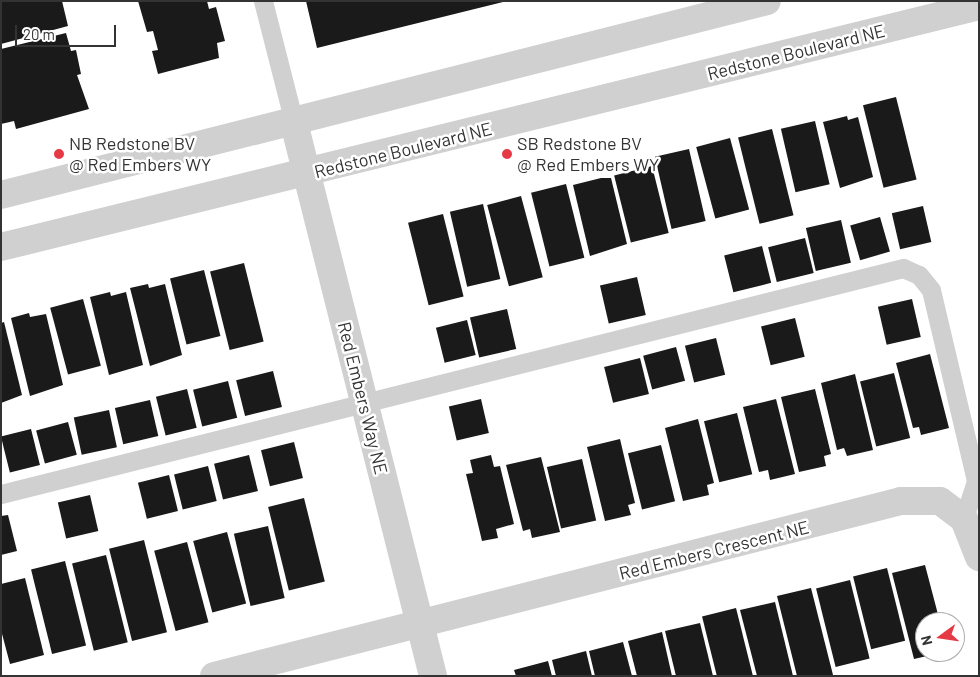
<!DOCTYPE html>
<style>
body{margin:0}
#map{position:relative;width:980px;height:677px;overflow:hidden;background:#fff;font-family:Barlow,sans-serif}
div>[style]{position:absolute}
.building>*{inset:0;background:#1a1a1a;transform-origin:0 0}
.service>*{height:19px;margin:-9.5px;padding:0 9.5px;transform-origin:9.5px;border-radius:9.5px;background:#d0d0d0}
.minor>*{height:28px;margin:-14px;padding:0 14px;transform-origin:14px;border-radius:14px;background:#d0d0d0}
.tertiary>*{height:28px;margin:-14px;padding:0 14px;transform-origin:14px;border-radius:14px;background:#d0d0d0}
.dots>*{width:14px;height:14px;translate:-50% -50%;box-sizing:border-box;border:2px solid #fff;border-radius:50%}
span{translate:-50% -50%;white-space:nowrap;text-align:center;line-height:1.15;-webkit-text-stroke:5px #fff;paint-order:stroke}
.street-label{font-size:18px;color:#333}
.poi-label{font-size:18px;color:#333}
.left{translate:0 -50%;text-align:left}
.frame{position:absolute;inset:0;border:2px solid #333;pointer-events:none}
.north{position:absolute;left:915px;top:612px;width:50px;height:50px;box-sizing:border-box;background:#fff;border:1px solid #adadad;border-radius:50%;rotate:256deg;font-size:14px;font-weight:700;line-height:20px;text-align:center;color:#333}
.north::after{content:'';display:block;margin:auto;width:18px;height:22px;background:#e63946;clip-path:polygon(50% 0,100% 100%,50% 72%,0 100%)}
.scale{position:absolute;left:15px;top:25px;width:101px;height:22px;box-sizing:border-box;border:2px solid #333;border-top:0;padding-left:6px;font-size:15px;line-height:18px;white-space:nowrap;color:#333;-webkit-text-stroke:4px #fff;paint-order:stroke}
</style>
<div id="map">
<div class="building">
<i style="clip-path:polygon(1px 1px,62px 1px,68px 26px,1px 44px)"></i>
<i style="clip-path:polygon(138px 1px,207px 1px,209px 9px,216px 7px,225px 41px,217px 43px,219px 58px,158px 74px,152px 51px,158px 50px,153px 31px,147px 32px)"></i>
<i style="clip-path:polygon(306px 1px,503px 1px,503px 2px,317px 48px)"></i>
<i style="clip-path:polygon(66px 33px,71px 51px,76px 50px,81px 74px,77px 75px,89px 109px,16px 129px,14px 121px,1px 124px,1px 49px)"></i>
<i style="left:896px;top:97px;width:85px;height:34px;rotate:76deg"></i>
<i style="clip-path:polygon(847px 116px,848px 120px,858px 117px,873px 177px,840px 188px,823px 122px)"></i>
<i style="left:815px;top:121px;width:65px;height:35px;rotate:77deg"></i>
<i style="left:772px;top:129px;width:89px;height:35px;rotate:76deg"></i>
<i style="left:730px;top:138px;width:74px;height:35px;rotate:75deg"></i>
<i style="left:689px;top:149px;width:74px;height:35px;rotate:77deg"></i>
<i style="left:652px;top:166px;width:69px;height:39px;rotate:76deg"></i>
<i style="clip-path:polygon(601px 178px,611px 178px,627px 244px,590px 256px,573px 185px)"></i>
<i style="left:566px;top:184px;width:76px;height:36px;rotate:76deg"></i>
<i style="left:521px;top:196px;width:84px;height:35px;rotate:75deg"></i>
<i style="left:483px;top:204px;width:77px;height:34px;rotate:77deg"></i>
<i style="left:923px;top:206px;width:37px;height:32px;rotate:77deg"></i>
<i style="left:443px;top:214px;width:85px;height:36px;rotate:76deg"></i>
<i style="left:880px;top:217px;width:36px;height:31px;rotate:74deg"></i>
<i style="left:841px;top:220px;width:44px;height:36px;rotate:77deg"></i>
<i style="left:805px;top:238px;width:36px;height:38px;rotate:76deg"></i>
<i style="left:762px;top:246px;width:38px;height:39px;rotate:76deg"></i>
<i style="left:244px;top:263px;width:81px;height:35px;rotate:76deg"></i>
<i style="left:204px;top:270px;width:68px;height:35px;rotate:76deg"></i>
<i style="left:637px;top:277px;width:39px;height:38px;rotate:77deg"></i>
<i style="clip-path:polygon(148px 284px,149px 288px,165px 284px,182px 355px,150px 366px,130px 288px)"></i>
<i style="clip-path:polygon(110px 292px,111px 296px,126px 292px,143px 365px,109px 375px,90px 297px)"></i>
<i style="left:83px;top:299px;width:69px;height:34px;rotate:75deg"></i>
<i style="left:912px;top:299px;width:39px;height:35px;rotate:77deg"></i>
<i style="left:507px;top:309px;width:41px;height:38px;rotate:77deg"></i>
<i style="clip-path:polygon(29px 313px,30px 317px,46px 314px,63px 385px,30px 396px,11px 318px)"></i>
<i style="left:795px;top:318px;width:40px;height:35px;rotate:76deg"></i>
<i style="left:467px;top:320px;width:36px;height:32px;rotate:76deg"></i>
<i style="clip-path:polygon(4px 322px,22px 395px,1px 403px,1px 323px)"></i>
<i style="left:716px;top:338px;width:38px;height:32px;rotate:76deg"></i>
<i style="left:676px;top:347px;width:35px;height:34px;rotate:75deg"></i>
<i style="clip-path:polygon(930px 354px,949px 428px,921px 435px,919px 427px,913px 428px,896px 363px)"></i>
<i style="left:640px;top:358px;width:37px;height:37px;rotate:76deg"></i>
<i style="left:273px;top:371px;width:37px;height:38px;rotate:76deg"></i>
<i style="left:894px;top:373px;width:67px;height:35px;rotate:76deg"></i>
<i style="clip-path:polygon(855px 374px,873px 450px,847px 456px,844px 448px,837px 450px,821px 383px)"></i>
<i style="left:228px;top:381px;width:38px;height:36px;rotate:76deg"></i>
<i style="left:187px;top:389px;width:40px;height:32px;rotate:76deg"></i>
<i style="clip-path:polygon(815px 389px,831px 454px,824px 456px,826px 466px,799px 472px,781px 397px)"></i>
<i style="left:481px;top:399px;width:35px;height:33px;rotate:77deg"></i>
<i style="clip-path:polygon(776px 399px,795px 474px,770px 480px,768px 470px,759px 472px,743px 407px)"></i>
<i style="left:150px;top:400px;width:37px;height:36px;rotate:77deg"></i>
<i style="left:109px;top:410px;width:38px;height:36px;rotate:78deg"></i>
<i style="left:737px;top:413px;width:63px;height:34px;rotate:76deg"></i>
<i style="clip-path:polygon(698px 419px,714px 483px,707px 485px,709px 495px,683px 501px,665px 428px)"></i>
<i style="left:68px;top:422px;width:34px;height:33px;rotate:75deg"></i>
<i style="left:31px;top:429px;width:37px;height:31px;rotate:76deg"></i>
<i style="clip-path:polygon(620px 439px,635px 503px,628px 505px,631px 515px,605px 521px,587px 447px)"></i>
<i style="left:294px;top:442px;width:37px;height:34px;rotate:76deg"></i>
<i style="left:661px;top:445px;width:58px;height:34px;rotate:76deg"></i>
<i style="left:249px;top:455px;width:37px;height:36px;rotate:76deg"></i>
<i style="clip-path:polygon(491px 455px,494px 467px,500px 466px,514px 524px,496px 529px,498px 538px,482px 541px,466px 474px,473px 473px,470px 460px)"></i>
<i style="clip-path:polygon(541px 457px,560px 532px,532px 538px,530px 529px,523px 531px,506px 465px)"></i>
<i style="left:582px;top:459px;width:63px;height:36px;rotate:77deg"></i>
<i style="left:208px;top:466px;width:36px;height:35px;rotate:76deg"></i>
<i style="left:169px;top:475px;width:37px;height:32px;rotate:76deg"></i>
<i style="left:90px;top:495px;width:37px;height:33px;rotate:77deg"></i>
<i style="left:304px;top:498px;width:86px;height:37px;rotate:76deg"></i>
<i style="clip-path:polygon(8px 515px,17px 551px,1px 555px,1px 516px)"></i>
<i style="left:268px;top:526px;width:74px;height:35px;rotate:77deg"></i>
<i style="left:227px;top:532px;width:74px;height:35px;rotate:75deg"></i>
<i style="left:144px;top:540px;width:95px;height:36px;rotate:76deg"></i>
<i style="left:187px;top:542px;width:83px;height:34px;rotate:75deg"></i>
<i style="left:106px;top:555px;width:90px;height:35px;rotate:76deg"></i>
<i style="left:65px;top:561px;width:87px;height:35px;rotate:76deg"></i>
<i style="clip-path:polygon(925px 565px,940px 622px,925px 622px,925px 652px,940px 653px,914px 659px,892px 573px)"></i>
<i style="left:887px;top:568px;width:75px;height:35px;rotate:76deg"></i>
<i style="clip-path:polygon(25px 578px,44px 655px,10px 664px,1px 630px,1px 584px)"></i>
<i style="left:850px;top:580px;width:81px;height:35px;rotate:76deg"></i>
<i style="clip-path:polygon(811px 588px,833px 675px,831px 676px,797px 676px,777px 596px)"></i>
<i style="clip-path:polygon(775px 602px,793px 676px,757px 676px,740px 610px)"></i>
<i style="left:736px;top:608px;width:70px;height:35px;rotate:76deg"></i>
<i style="clip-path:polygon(700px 623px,713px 676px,676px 676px,665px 631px)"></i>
<i style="clip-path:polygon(662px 632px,672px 676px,637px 676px,628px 641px)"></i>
<i style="clip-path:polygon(623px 642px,632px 676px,595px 676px,589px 651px)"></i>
<i style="clip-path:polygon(586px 651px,592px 676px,556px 676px,552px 660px)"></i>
<i style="clip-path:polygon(548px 661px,552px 676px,516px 676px,514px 670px)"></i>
</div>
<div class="service">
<i style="left:263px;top:1px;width:122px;rotate:75.7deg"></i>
<i style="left:1px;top:494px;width:930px;rotate:-14.07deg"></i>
<i style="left:903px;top:268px;width:17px;rotate:24deg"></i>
<i style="left:919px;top:275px;width:19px;rotate:51deg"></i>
<i style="left:931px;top:290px;width:196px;rotate:76.7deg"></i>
<i style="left:976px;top:481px;width:40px;rotate:108deg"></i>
</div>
<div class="minor">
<i style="left:293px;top:119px;width:574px;rotate:75.89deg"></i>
<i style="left:214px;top:676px;width:709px;rotate:-14.29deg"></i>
<i style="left:901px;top:501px;width:39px"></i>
<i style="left:940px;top:501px;width:30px;rotate:37deg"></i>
<i style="left:964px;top:519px;width:41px;rotate:68.5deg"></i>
</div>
<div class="tertiary">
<i style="left:1px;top:195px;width:790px;rotate:-14.21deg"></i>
<i style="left:1px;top:247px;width:1007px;rotate:-13.84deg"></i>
</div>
<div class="dots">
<i style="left:59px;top:154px;background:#e63946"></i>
<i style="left:507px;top:154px;background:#e63946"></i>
</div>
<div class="street-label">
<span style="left:796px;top:52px;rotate:-14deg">Redstone Boulevard NE</span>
<span style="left:403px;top:150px;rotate:-14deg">Redstone Boulevard NE</span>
<span style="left:363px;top:398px;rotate:76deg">Red Embers Way NE</span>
<span style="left:714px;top:550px;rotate:-14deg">Red Embers Crescent NE</span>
</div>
<div class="poi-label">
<span class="left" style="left:69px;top:154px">NB Redstone BV<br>@ Red Embers WY</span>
<span class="left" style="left:517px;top:154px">SB Redstone BV<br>@ Red Embers WY</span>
</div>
<div class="frame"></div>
<div class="north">N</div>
<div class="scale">20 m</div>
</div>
